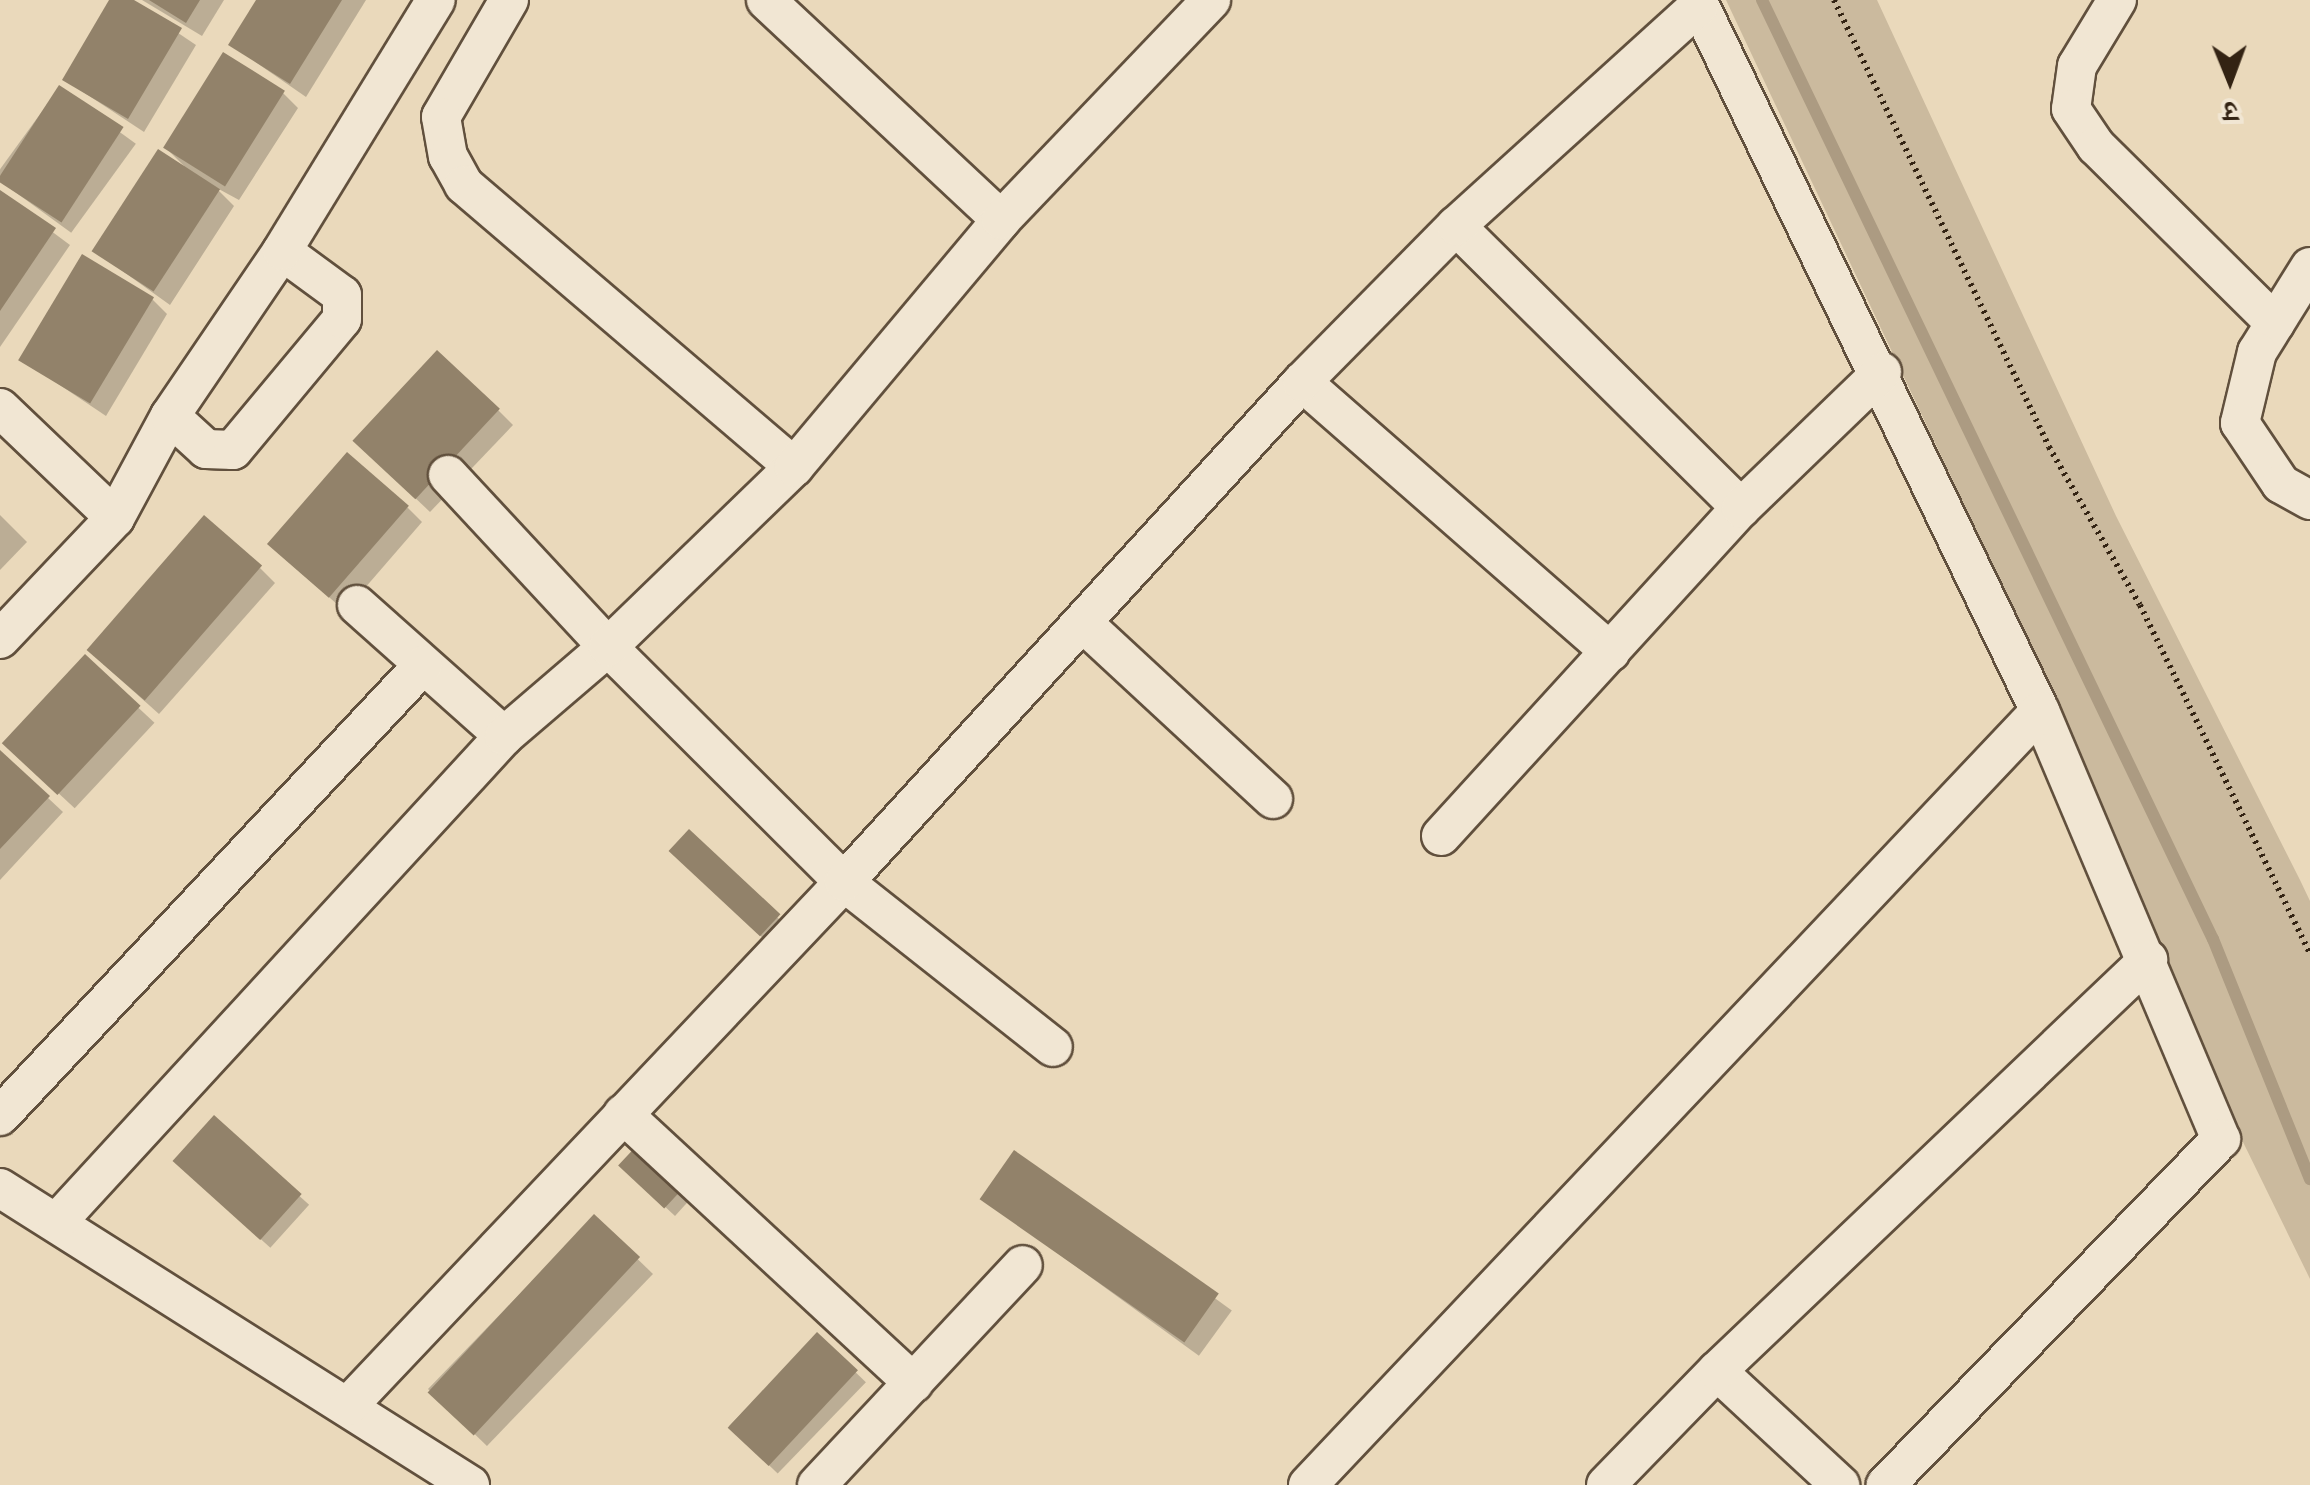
<!DOCTYPE html>
<meta charset="utf-8">
<style>
body{margin:0}
#map{position:relative;width:2310px;height:1485px;overflow:hidden;background:#ead9bb;font-family:"Libre Bodoni","Noto Serif Devanagari",serif}
div>[style]{position:absolute}
.green>*{inset:0;background:#cbba9e}
.shadow>*{inset:0;background:#0003;transform-origin:0 0}
.stream>*{height:12px;margin:-6px;padding:0 6px;transform-origin:6px;border-radius:6px;background:#ac9b82}
.building>*{inset:0;background:#92826a;transform-origin:0 0}
.path>*{height:6px;margin-top:-3px;transform-origin:0;background:repeating-linear-gradient(90deg,#332313 0 2.5px,transparent 0 7.5px)}
.roads{filter:drop-shadow(2px 0 #61503d) drop-shadow(-2px 0 #61503d) drop-shadow(0 2px #61503d) drop-shadow(0 -2px #61503d)}
.street>*{height:38px;margin:-19px;padding:0 19px;transform-origin:19px;border-radius:19px;background:#f1e6d3}
span{translate:-50% -50%;white-space:nowrap;text-align:center;line-height:1.15;-webkit-text-stroke:10px #f1e6d3;paint-order:stroke}
.north{position:absolute;left:2180px;top:30px;width:100px;height:100px;-webkit-text-stroke:8px #f1e6d3;paint-order:stroke;rotate:179deg;font-size:28px;font-weight:700;line-height:40px;text-align:center;color:#332313}
.north::after{content:'';display:block;margin:auto;width:35px;height:45px;background:#332313;clip-path:polygon(50% 0,100% 100%,50% 72%,0 100%)}
</style>
<div id="map">
<div class="green">
<i style="clip-path:polygon(1726px 0,1877px 0,2116px 516px,2300px 880px,2310px 901px,2310px 1279px,2242px 1140px,1995px 570px)"></i>
</div>
<div class="shadow">
<i style="clip-path:polygon(112px 0,129px 0,196px 45px,144px 132px,65px 80px)"></i>
<i style="clip-path:polygon(142px 0,224px 0,202px 36px)"></i>
<i style="clip-path:polygon(259px 0,366px 0,306px 97px,231px 45px)"></i>
<i style="left:59px;top:88px;width:95px;height:110px;rotate:36deg"></i>
<i style="clip-path:polygon(283px 93px,298px 108px,239px 200px,215px 187px,234px 206px,170px 305px,96px 252px,184px 166px,165px 147px)"></i>
<i style="clip-path:polygon(0 193px,70px 245px,0 347px)"></i>
<i style="clip-path:polygon(146px 293px,167px 314px,106px 416px,21px 359px)"></i>
<i style="clip-path:polygon(498px 410px,513px 425px,430px 512px,369px 454px)"></i>
<i style="clip-path:polygon(407px 507px,422px 522px,345px 611px,285px 559px)"></i>
<i style="clip-path:polygon(0 515px,27px 542px,0 570px)"></i>
<i style="clip-path:polygon(260px 568px,275px 583px,159px 714px,103px 664px)"></i>
<i style="left:85px;top:658px;width:95px;height:117px;rotate:43deg"></i>
<i style="clip-path:polygon(0 753px,63px 812px,0 880px)"></i>
<i style="left:689px;top:832px;width:137px;height:25px;rotate:44deg"></i>
<i style="left:214px;top:1119px;width:128px;height:58px;rotate:42deg"></i>
<i style="left:1015px;top:1153px;width:268px;height:56px;rotate:36deg"></i>
<i style="clip-path:polygon(631px 1175px,695px 1194px,675px 1216px)"></i>
<i style="left:594px;top:1217px;width:82px;height:239px;rotate:44deg"></i>
<i style="left:817px;top:1335px;width:68px;height:127px;rotate:44deg"></i>
</div>
<div class="stream">
<i style="left:1762px;top:0;width:1042px;rotate:64.35deg"></i>
<i style="left:2213px;top:939px;width:259px;rotate:68deg"></i>
</div>
<div class="building">
<i style="clip-path:polygon(109px 0,134px 0,182px 28px,128px 119px,62px 80px)"></i>
<i style="clip-path:polygon(149px 0,200px 0,186px 23px)"></i>
<i style="clip-path:polygon(256px 0,342px 0,290px 84px,228px 45px)"></i>
<i style="left:223px;top:52px;width:73px;height:113px;rotate:32deg"></i>
<i style="left:59px;top:85px;width:77px;height:114px;rotate:33deg"></i>
<i style="left:158px;top:149px;width:74px;height:122px;rotate:33deg"></i>
<i style="clip-path:polygon(0 190px,56px 228px,0 311px)"></i>
<i style="left:82px;top:254px;width:84px;height:124px;rotate:31deg"></i>
<i style="left:437px;top:350px;width:86px;height:124px;rotate:43deg"></i>
<i style="left:347px;top:452px;width:82px;height:122px;rotate:41deg"></i>
<i style="left:204px;top:515px;width:77px;height:179px;rotate:41deg"></i>
<i style="left:85px;top:654px;width:76px;height:122px;rotate:43deg"></i>
<i style="clip-path:polygon(0 750px,50px 796px,0 849px)"></i>
<i style="left:689px;top:829px;width:125px;height:30px;rotate:43deg"></i>
<i style="left:214px;top:1115px;width:118px;height:62px;rotate:42deg"></i>
<i style="left:642px;top:1140px;width:63px;height:35px;rotate:43deg"></i>
<i style="left:1014px;top:1150px;width:250px;height:60px;rotate:35deg"></i>
<i style="left:594px;top:1214px;width:63px;height:244px;rotate:43deg"></i>
<i style="left:817px;top:1332px;width:56px;height:131px;rotate:43deg"></i>
</div>
<div class="path">
<i style="left:1834px;top:0;width:496px;rotate:64.3deg"></i>
<i style="left:2049px;top:447px;width:182px;rotate:60.1deg"></i>
<i style="left:2140px;top:605px;width:388px;rotate:64deg"></i>
</div>
<div class="roads">
<div class="street">
<i style="left:509px;top:0;width:135px;rotate:120.2deg"></i>
<i style="left:441px;top:117px;width:40px;rotate:80deg"></i>
<i style="left:448px;top:156px;width:33px;rotate:61deg"></i>
<i style="left:464px;top:185px;width:434px;rotate:40.5deg"></i>
<i style="left:766px;top:0;width:322px;rotate:43.1deg"></i>
<i style="left:1697px;top:0;width:789px;rotate:64.25deg"></i>
<i style="left:2040px;top:711px;width:465px;rotate:67.1deg"></i>
<i style="left:2221px;top:1139px;width:482px;rotate:134.1deg"></i>
<i style="left:2117px;top:0;width:77px;rotate:121.2deg"></i>
<i style="left:2077px;top:66px;width:43px;rotate:97.9deg"></i>
<i style="left:2071px;top:109px;width:45px;rotate:56deg"></i>
<i style="left:2096px;top:146px;width:252px;rotate:44.7deg"></i>
<i style="left:1456px;top:226px;width:401px;rotate:44.7deg"></i>
<i style="left:2310px;top:267px;width:100px;rotate:121.9deg"></i>
<i style="left:2257px;top:352px;width:73px;rotate:103.5deg"></i>
<i style="left:2240px;top:423px;width:73px;rotate:56.1deg"></i>
<i style="left:2281px;top:484px;width:33px;rotate:29deg"></i>
<i style="left:1302px;top:382px;width:410px;rotate:41.2deg"></i>
<i style="left:0;top:408px;width:159px;rotate:43.7deg"></i>
<i style="left:170px;top:416px;width:49px;rotate:42.5deg"></i>
<i style="left:206px;top:449px;width:27px;rotate:2deg"></i>
<i style="left:233px;top:450px;width:170px;rotate:-50.2deg"></i>
<i style="left:342px;top:319px;width:24px;rotate:-90deg"></i>
<i style="left:342px;top:295px;width:74px;rotate:-143.7deg"></i>
<i style="left:448px;top:475px;width:235px;rotate:47.1deg"></i>
<i style="left:608px;top:647px;width:333px;rotate:44.9deg"></i>
<i style="left:844px;top:882px;width:266px;rotate:38.3deg"></i>
<i style="left:357px;top:605px;width:197px;rotate:41.7deg"></i>
<i style="left:1083px;top:623px;width:259px;rotate:42.8deg"></i>
<i style="left:0;top:639px;width:167px;rotate:-46.5deg"></i>
<i style="left:115px;top:518px;width:116px;rotate:-61.7deg"></i>
<i style="left:170px;top:416px;width:199px;rotate:-55.8deg"></i>
<i style="left:282px;top:251px;width:294px;rotate:-58.5deg"></i>
<i style="left:1441px;top:836px;width:445px;rotate:-47.6deg"></i>
<i style="left:1741px;top:508px;width:196px;rotate:-44deg"></i>
<i style="left:623px;top:1114px;width:396px;rotate:42.8deg"></i>
<i style="left:0;top:1116px;width:618px;rotate:-46.83deg"></i>
<i style="left:0;top:1188px;width:556px;rotate:32.29deg"></i>
<i style="left:57px;top:1222px;width:660px;rotate:-47.39deg"></i>
<i style="left:504px;top:736px;width:137px;rotate:-40.6deg"></i>
<i style="left:608px;top:647px;width:259px;rotate:-44.1deg"></i>
<i style="left:794px;top:467px;width:322px;rotate:-50deg"></i>
<i style="left:1001px;top:220px;width:304px;rotate:-46.3deg"></i>
<i style="left:1717px;top:1371px;width:168px;rotate:42.8deg"></i>
<i style="left:348px;top:1406px;width:722px;rotate:-46.57deg"></i>
<i style="left:844px;top:882px;width:678px;rotate:-47.51deg"></i>
<i style="left:1302px;top:382px;width:219px;rotate:-45.4deg"></i>
<i style="left:1456px;top:226px;width:328px;rotate:-42.2deg"></i>
<i style="left:817px;top:1485px;width:301px;rotate:-46.9deg"></i>
<i style="left:1308px;top:1485px;width:1065px;rotate:-46.6deg"></i>
<i style="left:1606px;top:1485px;width:159px;rotate:-45.8deg"></i>
<i style="left:1717px;top:1371px;width:596px;rotate:-43.64deg"></i>
</div>
</div>
<div class="north">उ</div>
</div>
